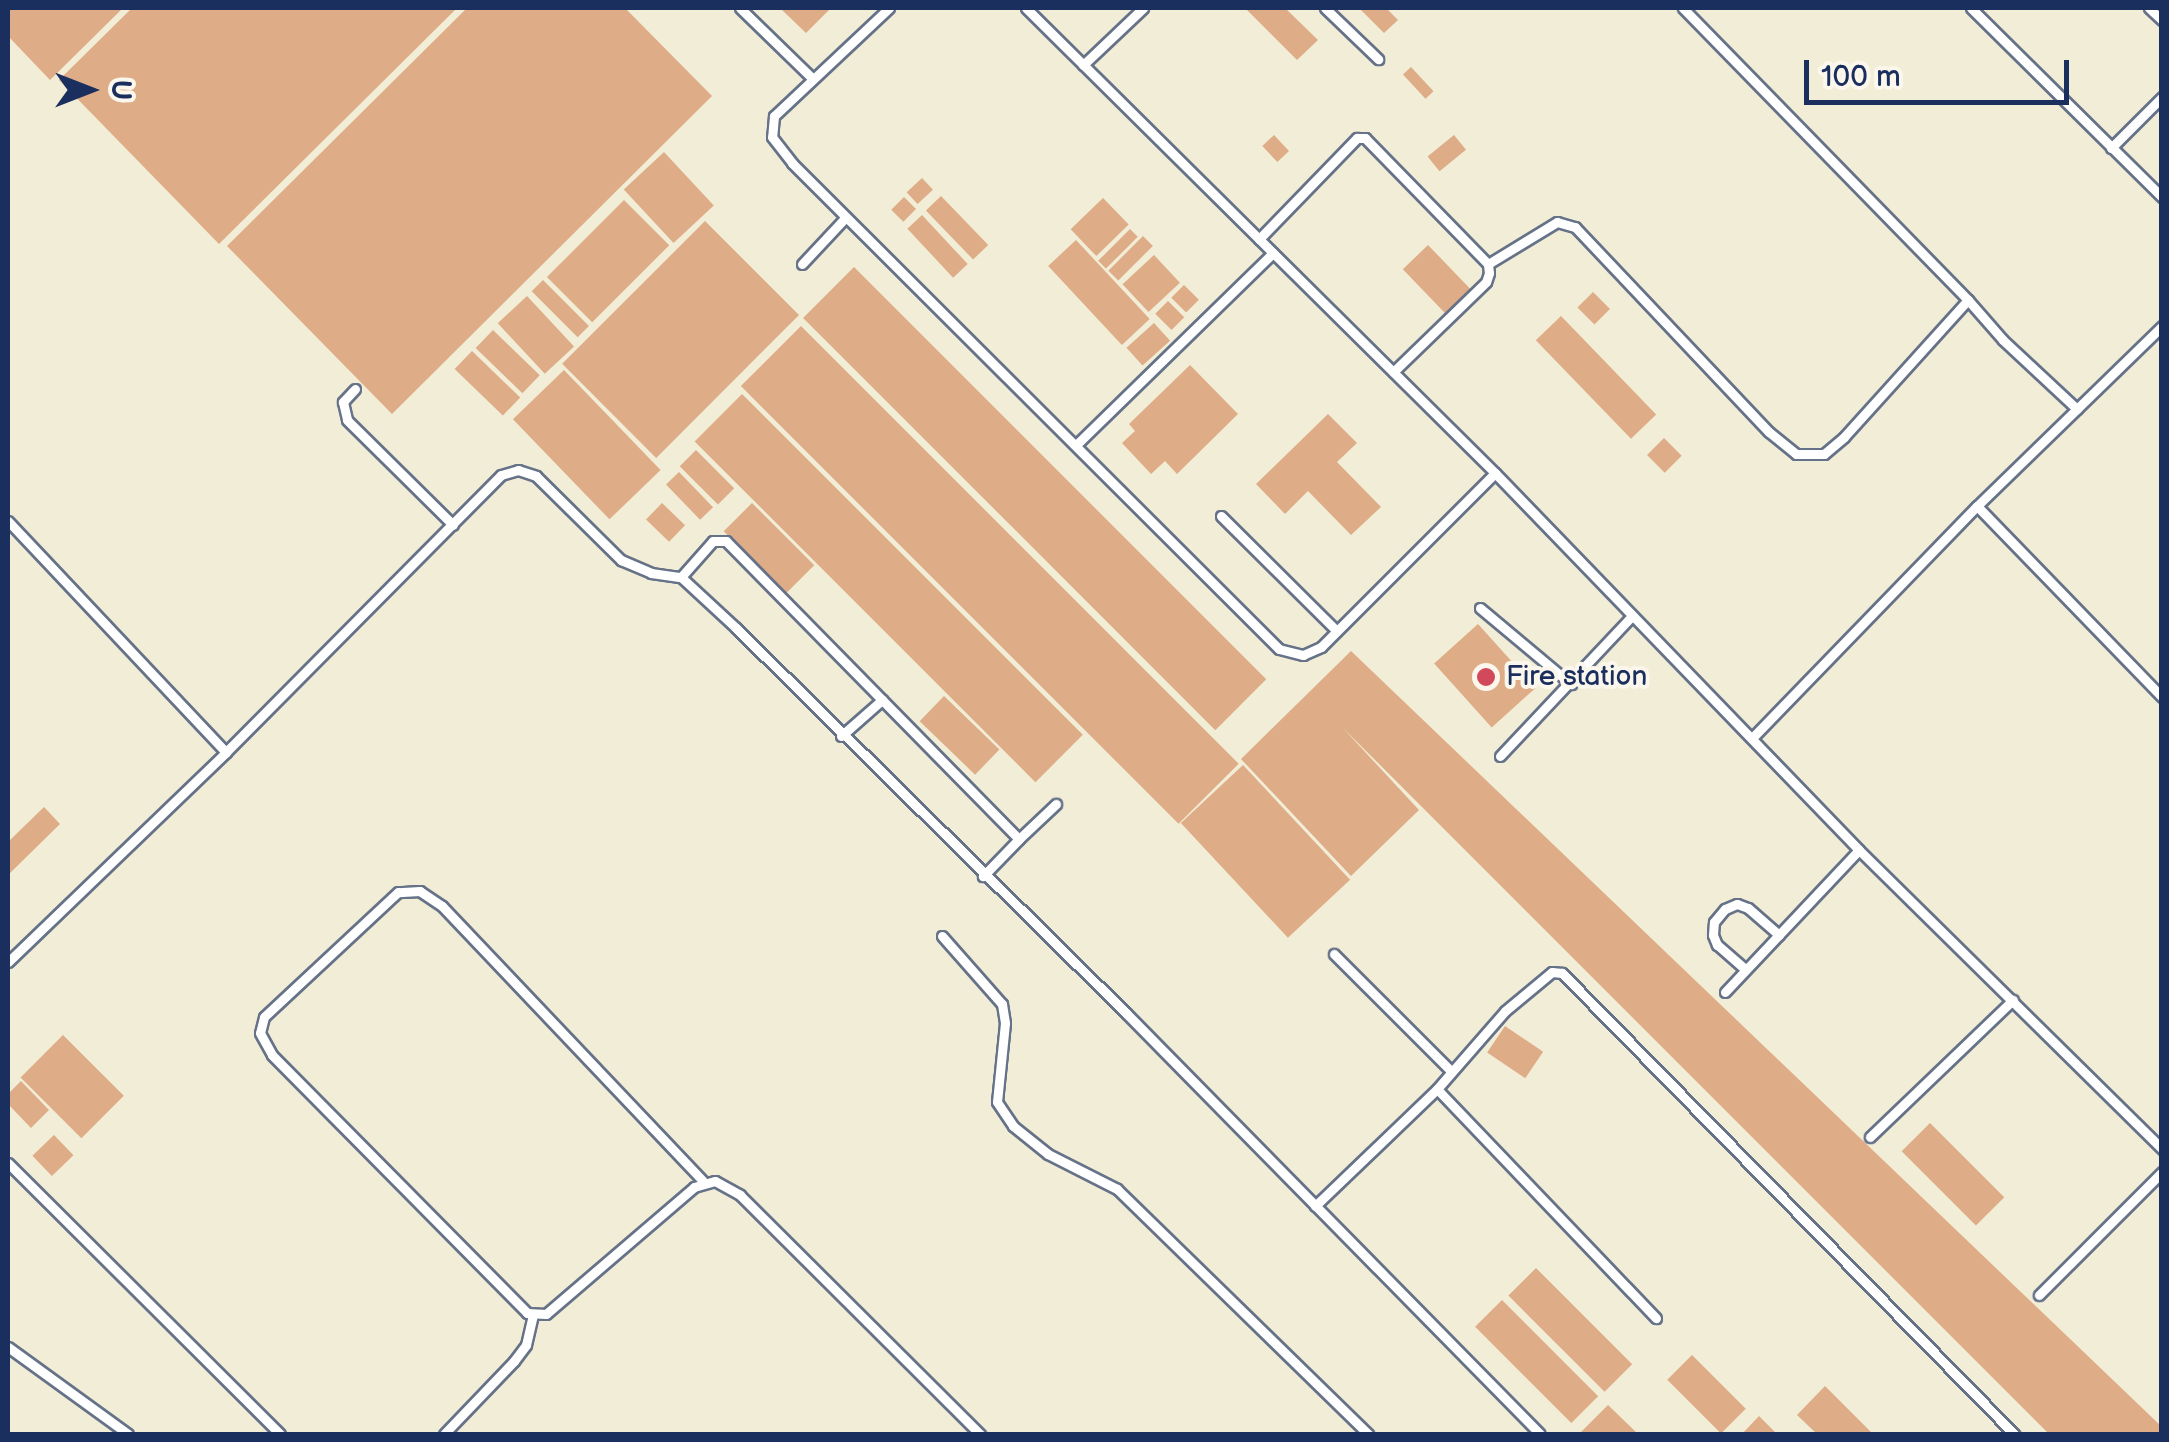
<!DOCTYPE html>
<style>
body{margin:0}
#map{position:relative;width:2169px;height:1442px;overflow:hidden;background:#f2edd6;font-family:"Balsamiq Sans",sans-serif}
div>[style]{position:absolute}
.building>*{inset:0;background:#deac87;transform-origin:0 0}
.roads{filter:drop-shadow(2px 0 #667288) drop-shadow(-2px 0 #667288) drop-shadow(0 2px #667288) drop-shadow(0 -2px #667288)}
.service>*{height:9px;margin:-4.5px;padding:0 4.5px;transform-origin:4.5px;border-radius:4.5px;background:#fff}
.dots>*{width:28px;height:28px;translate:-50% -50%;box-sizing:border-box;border:5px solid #fbf7ec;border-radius:50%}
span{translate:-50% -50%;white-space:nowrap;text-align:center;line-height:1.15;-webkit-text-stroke:8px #fbf7ec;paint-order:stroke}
.poi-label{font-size:28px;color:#1b2f5e}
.left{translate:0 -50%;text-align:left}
.frame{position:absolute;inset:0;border:10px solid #1b2f5e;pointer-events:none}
.north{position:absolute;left:40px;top:40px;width:100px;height:100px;-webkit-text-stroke:8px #fbf7ec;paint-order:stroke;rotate:90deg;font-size:28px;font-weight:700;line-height:40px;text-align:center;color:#1b2f5e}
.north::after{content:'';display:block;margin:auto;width:35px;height:45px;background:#1b2f5e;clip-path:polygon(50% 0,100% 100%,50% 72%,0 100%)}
.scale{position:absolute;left:1804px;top:60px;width:265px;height:45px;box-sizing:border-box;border:5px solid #1b2f5e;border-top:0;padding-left:12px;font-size:30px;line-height:35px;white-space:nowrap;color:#1b2f5e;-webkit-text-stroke:8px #fbf7ec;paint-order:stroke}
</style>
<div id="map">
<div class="building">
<i style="clip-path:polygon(8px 8px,123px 8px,50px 80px,8px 36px)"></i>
<i style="clip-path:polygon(132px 8px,457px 8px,219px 244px,59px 80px)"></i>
<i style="clip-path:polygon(467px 8px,625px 8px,712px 96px,392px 414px,227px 246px)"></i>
<i style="clip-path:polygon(780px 8px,831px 8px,806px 33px)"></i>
<i style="clip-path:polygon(1245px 8px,1285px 8px,1318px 40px,1297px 60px)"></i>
<i style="clip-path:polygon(1359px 8px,1386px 8px,1398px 20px,1384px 33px)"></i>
<i style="left:1411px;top:67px;width:33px;height:11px;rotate:47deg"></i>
<i style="left:1274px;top:135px;width:22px;height:16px;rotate:47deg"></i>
<i style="left:1454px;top:135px;width:19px;height:34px;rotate:51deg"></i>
<i style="left:664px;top:152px;width:73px;height:55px;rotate:47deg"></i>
<i style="left:922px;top:178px;width:16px;height:21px;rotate:47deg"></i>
<i style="left:941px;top:196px;width:68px;height:21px;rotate:46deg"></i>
<i style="left:904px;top:197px;width:17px;height:18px;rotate:45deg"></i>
<i style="left:1103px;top:198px;width:37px;height:45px;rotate:46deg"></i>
<i style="left:624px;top:200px;width:64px;height:109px;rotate:45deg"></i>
<i style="left:922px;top:215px;width:67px;height:20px;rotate:47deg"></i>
<i style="left:705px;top:221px;width:133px;height:202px;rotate:45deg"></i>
<i style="left:1130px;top:229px;width:11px;height:45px;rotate:45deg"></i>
<i style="left:1143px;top:236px;width:14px;height:49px;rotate:45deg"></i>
<i style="left:1076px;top:240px;width:108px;height:38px;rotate:47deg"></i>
<i style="left:1428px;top:245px;width:61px;height:35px;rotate:46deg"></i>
<i style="left:1154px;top:255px;width:38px;height:43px;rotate:47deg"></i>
<i style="left:854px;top:267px;width:583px;height:72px;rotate:45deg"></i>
<i style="left:543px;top:280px;width:65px;height:16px;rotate:45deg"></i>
<i style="left:1184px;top:285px;width:21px;height:18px;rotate:45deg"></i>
<i style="left:1593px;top:292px;width:24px;height:22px;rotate:45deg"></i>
<i style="left:527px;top:296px;width:69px;height:40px;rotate:47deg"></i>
<i style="left:1168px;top:301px;width:23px;height:18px;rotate:45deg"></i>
<i style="left:1561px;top:316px;width:137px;height:35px;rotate:46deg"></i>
<i style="left:1154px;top:323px;width:24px;height:37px;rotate:48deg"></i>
<i style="left:801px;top:326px;width:619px;height:85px;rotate:45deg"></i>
<i style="left:493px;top:330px;width:65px;height:25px;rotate:44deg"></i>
<i style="left:472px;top:351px;width:67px;height:25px;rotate:44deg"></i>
<i style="clip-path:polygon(1190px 365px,1238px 414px,1177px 474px,1165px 461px,1151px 474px,1122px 443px,1135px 431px,1129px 424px)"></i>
<i style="left:564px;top:370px;width:139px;height:71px;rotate:46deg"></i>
<i style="left:742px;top:394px;width:482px;height:67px;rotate:45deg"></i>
<i style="clip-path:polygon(1328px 414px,1357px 443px,1337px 462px,1381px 507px,1351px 535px,1308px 491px,1285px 514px,1256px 484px)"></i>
<i style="left:1664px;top:438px;width:25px;height:24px;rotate:45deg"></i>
<i style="left:696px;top:450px;width:54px;height:23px;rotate:45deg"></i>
<i style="left:679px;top:472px;width:49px;height:18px;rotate:46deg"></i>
<i style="left:662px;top:503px;width:32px;height:23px;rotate:44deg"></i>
<i style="left:752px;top:503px;width:88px;height:40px;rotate:45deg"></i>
<i style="left:1478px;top:624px;width:86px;height:59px;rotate:48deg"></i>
<i style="clip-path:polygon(1351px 651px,2162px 1427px,2162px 1434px,2049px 1434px,1342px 727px,1419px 810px,1351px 876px,1241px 759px)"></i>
<i style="left:944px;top:696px;width:77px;height:35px;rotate:44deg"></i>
<i style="left:1243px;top:765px;width:157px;height:85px;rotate:47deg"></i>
<i style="clip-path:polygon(44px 807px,60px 824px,8px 875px,8px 842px)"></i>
<i style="left:1505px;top:1026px;width:46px;height:32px;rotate:34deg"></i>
<i style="left:63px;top:1035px;width:86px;height:60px;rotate:45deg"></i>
<i style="clip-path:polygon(21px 1081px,49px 1110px,31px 1128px,8px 1104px,8px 1094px)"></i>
<i style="left:1930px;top:1123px;width:105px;height:40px;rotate:45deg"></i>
<i style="left:54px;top:1135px;width:28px;height:30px;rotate:46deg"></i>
<i style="left:1536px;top:1268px;width:136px;height:39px;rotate:45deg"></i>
<i style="left:1502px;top:1300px;width:136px;height:38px;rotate:45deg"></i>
<i style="left:1692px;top:1355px;width:76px;height:35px;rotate:45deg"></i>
<i style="clip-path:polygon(1825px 1386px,1873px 1434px,1817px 1434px,1797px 1415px)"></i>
<i style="clip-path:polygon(1608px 1405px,1638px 1434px,1579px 1434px)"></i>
<i style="clip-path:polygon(1759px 1416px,1777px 1434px,1742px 1434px)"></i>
</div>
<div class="roads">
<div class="service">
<i style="left:740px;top:8px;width:100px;rotate:44.2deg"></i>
<i style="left:889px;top:8px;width:158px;rotate:136.8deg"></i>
<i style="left:774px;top:116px;width:21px;rotate:95deg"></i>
<i style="left:772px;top:137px;width:33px;rotate:52deg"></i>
<i style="left:792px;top:163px;width:688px;rotate:44.94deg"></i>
<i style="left:1279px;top:649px;width:25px;rotate:14deg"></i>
<i style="left:1303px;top:655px;width:20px;rotate:-24deg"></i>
<i style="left:1321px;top:647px;width:246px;rotate:-45deg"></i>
<i style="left:1026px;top:8px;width:660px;rotate:44.75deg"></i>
<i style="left:1495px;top:473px;width:524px;rotate:46.01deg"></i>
<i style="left:1859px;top:850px;width:426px;rotate:44.6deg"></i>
<i style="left:1325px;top:8px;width:74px;rotate:43.9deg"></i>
<i style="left:1683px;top:8px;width:408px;rotate:45.7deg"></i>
<i style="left:1971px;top:8px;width:269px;rotate:44.7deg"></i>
<i style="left:2149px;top:8px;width:18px;rotate:43deg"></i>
<i style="left:1083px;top:65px;width:83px;rotate:-43.5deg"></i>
<i style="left:2111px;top:148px;width:72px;rotate:-45deg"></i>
<i style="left:1259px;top:239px;width:141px;rotate:-45.9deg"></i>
<i style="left:1357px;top:138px;width:8px"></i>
<i style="left:1365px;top:138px;width:176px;rotate:45.7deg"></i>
<i style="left:1488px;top:264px;width:9px;rotate:84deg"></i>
<i style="left:1489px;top:273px;width:9px;rotate:108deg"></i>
<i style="left:1486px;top:282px;width:129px;rotate:135.9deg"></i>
<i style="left:802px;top:264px;width:64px;rotate:-46.9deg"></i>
<i style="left:1488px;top:264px;width:81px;rotate:-31.3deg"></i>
<i style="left:1557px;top:222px;width:19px;rotate:16deg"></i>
<i style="left:1575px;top:227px;width:282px;rotate:46.6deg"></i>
<i style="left:1769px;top:432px;width:35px;rotate:39deg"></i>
<i style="left:1796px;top:454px;width:28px"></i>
<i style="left:1824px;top:454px;width:26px;rotate:-40deg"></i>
<i style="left:1844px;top:437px;width:185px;rotate:-47.9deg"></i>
<i style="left:1968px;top:300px;width:53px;rotate:48.8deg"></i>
<i style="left:2003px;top:340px;width:101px;rotate:43deg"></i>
<i style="left:355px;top:389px;width:18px;rotate:133deg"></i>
<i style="left:343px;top:402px;width:18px;rotate:77deg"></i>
<i style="left:347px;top:420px;width:149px;rotate:44.7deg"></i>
<i style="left:1076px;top:445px;width:275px;rotate:-44.3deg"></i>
<i style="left:1977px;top:506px;width:266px;rotate:45.9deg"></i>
<i style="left:1221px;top:516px;width:163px;rotate:44.8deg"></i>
<i style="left:8px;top:521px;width:318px;rotate:46.7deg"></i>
<i style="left:681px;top:577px;width:48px;rotate:-48.4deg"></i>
<i style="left:713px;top:541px;width:13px"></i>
<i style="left:726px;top:541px;width:418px;rotate:45.5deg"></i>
<i style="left:1019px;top:839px;width:52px;rotate:134.2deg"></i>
<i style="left:1480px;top:608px;width:119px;rotate:39.9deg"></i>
<i style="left:841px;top:736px;width:55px;rotate:-41.3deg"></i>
<i style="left:1754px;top:736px;width:320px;rotate:-45.9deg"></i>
<i style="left:1977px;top:506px;width:258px;rotate:-44.2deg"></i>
<i style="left:1500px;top:756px;width:192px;rotate:-46.7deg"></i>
<i style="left:1019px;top:839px;width:51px;rotate:-43.4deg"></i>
<i style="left:942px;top:936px;width:91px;rotate:48.6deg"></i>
<i style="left:1002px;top:1004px;width:19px;rotate:81deg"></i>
<i style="left:1005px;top:1023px;width:79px;rotate:95.8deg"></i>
<i style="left:997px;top:1102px;width:29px;rotate:56deg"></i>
<i style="left:1013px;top:1126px;width:45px;rotate:38.7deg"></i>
<i style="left:1048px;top:1154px;width:77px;rotate:26.9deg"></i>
<i style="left:1117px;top:1189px;width:351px;rotate:44.3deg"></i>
<i style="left:1334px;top:954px;width:164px;rotate:45deg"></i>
<i style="left:8px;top:962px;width:303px;rotate:-43.9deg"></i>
<i style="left:226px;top:752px;width:390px;rotate:-45.2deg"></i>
<i style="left:501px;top:475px;width:18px;rotate:-16deg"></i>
<i style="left:518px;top:470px;width:19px;rotate:18deg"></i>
<i style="left:536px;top:476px;width:120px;rotate:44.7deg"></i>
<i style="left:621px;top:560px;width:33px;rotate:23deg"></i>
<i style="left:651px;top:573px;width:30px;rotate:8deg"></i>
<i style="left:681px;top:577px;width:75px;rotate:42.8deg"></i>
<i style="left:736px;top:628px;width:548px;rotate:44.63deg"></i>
<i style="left:1126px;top:1013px;width:590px;rotate:45.48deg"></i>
<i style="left:1745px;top:969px;width:37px;rotate:-139deg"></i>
<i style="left:1717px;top:945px;width:11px;rotate:-112deg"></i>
<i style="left:1713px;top:935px;width:13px;rotate:-86deg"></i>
<i style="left:1714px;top:922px;width:17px;rotate:-50deg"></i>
<i style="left:1725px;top:909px;width:13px;rotate:-23deg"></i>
<i style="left:1737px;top:904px;width:12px;rotate:20deg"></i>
<i style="left:1748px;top:908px;width:41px;rotate:41.1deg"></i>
<i style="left:1725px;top:992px;width:195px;rotate:-46.7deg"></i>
<i style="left:1437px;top:1089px;width:317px;rotate:46.3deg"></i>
<i style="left:1870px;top:1137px;width:198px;rotate:-43.8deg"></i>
<i style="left:8px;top:1163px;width:384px;rotate:44.9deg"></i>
<i style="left:703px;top:1181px;width:379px;rotate:-133.5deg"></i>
<i style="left:442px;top:906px;width:27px;rotate:-146deg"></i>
<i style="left:420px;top:891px;width:22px;rotate:177deg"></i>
<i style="left:398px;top:892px;width:183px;rotate:137deg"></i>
<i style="left:264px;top:1017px;width:16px;rotate:104deg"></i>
<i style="left:260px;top:1033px;width:25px;rotate:61deg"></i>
<i style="left:272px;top:1055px;width:363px;rotate:45.3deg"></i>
<i style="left:527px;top:1313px;width:19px;rotate:3deg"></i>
<i style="left:546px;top:1314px;width:195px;rotate:-40.6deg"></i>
<i style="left:694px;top:1187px;width:22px;rotate:-16deg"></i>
<i style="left:715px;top:1181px;width:29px;rotate:29deg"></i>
<i style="left:740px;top:1195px;width:339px;rotate:44.9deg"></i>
<i style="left:1315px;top:1206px;width:169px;rotate:-43.8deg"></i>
<i style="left:1437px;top:1089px;width:103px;rotate:-48.9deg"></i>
<i style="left:1505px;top:1011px;width:61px;rotate:-39.7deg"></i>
<i style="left:1552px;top:972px;width:10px;rotate:6deg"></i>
<i style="left:1562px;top:973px;width:646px;rotate:45.56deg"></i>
<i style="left:2039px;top:1295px;width:174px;rotate:-45deg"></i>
<i style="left:8px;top:1347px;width:148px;rotate:35.9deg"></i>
<i style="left:444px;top:1434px;width:101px;rotate:-46.2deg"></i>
<i style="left:514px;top:1361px;width:20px;rotate:-53deg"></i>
<i style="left:526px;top:1345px;width:31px;rotate:-77deg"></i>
</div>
</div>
<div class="dots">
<i style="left:1486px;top:677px;background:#d1495b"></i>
</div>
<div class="poi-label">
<span class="left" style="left:1506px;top:677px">Fire station</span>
</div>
<div class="frame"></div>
<div class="north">U</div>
<div class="scale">100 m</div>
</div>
